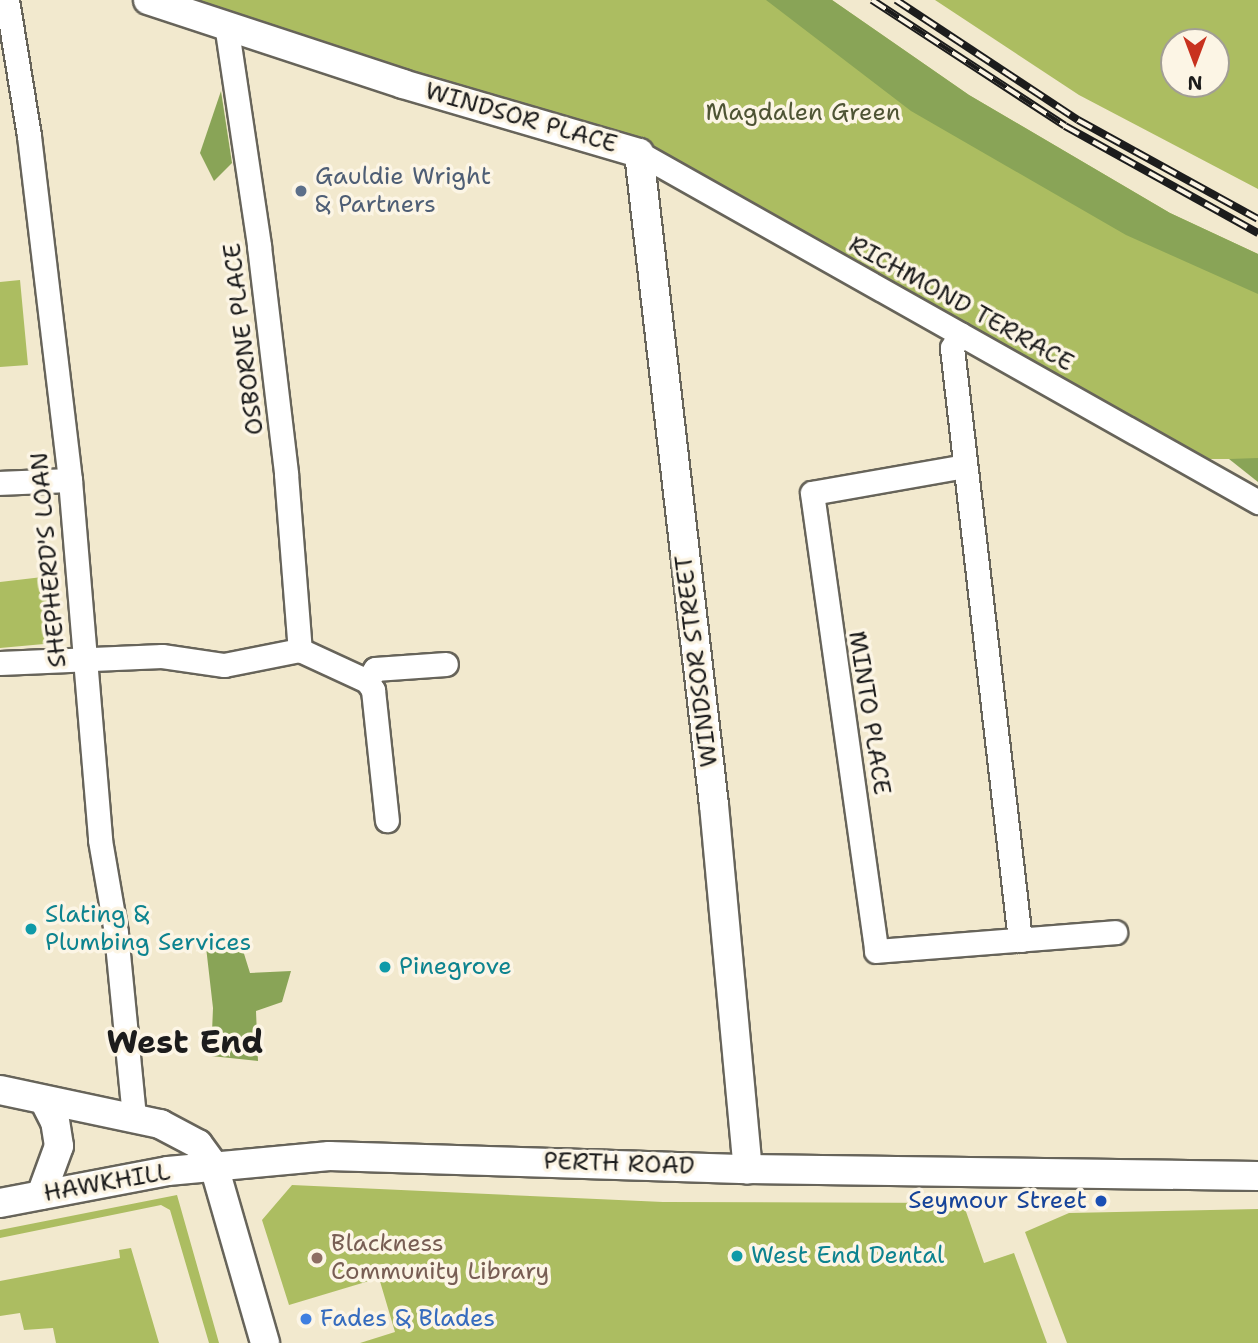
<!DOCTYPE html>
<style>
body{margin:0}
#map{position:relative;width:1258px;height:1343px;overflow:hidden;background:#f2e9ce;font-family:"Shantell Sans",sans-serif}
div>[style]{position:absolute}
.green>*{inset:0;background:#acbd61}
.forest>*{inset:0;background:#89a457}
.roads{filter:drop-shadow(2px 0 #67645a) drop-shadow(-2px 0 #67645a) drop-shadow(0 2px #67645a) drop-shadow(0 -2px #67645a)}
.minor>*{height:23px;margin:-11.5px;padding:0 11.5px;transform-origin:11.5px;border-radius:11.5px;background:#fff}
.tertiary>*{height:28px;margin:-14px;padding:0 14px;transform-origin:14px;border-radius:14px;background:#fff}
.rail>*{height:8px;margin-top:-4px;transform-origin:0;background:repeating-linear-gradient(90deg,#fcf5e5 0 16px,#1c1c1c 0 32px);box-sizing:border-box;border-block:2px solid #1c1c1c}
.dots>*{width:19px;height:19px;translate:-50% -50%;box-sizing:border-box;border:4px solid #fcf5e5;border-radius:50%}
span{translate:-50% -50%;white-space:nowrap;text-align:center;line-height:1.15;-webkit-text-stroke:7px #fcf5e5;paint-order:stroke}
.park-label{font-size:24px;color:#4e5434}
.street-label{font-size:24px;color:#1c1c1c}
.service-label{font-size:24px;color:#4e5e75}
.left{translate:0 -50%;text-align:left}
.culture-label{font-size:24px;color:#0d838f}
.transit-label{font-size:24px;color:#164399}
.right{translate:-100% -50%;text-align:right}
.education-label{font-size:24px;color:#785e54}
.shop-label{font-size:24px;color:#366cbe}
.district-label{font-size:32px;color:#1c1c1c;font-weight:700}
.north{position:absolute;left:1160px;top:28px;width:70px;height:70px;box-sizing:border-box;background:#fcf5e5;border:2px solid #a29e95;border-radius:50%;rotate:180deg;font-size:19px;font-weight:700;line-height:28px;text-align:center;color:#1c1c1c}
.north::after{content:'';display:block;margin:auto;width:24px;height:32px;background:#c8321e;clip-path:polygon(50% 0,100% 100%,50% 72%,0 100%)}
</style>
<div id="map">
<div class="green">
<i style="clip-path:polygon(188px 0,832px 0,969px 95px,1170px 213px,1258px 254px,1258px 459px,1195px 459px,646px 151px)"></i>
<i style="clip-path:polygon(evenodd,935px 0,1258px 0,1258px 189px,1079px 95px,935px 0,1174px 42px,1216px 42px,1216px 84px,1174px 84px,1174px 42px)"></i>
<i style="clip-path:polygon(20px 280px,28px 365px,0 367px,0 282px)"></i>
<i style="clip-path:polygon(51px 576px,59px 631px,55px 643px,0 648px,0 582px)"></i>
<i style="clip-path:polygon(292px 1185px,663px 1202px,963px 1203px,984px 1263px,1014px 1253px,1047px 1343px,360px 1343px,395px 1332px,379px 1278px,289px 1305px,262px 1220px)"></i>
<i style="clip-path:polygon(177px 1195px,219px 1343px,209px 1343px,170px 1210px,161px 1205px,0 1238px,0 1230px)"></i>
<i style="clip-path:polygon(1258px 1209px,1258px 1343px,1067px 1343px,1025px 1232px,1069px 1213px)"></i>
<i style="clip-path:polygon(131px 1248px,159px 1343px,56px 1343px,53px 1328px,24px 1330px,20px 1313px,0 1316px,0 1281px,120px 1258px,119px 1250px)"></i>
</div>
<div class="forest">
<i style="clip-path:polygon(766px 0,832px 0,969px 95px,1170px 213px,1258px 254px,1258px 294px,1126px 235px,911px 111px)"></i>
<i style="clip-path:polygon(221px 91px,232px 163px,214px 181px,200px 153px)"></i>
<i style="clip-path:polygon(1258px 458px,1258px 482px,1229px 459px)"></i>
<i style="clip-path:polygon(241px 944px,250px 973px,291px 971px,282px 1002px,256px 1011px,258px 1061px,211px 1056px,213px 1008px,206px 947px)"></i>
</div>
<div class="roads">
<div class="minor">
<i style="left:7px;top:0;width:138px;rotate:80.8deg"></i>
<i style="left:29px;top:136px;width:346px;rotate:83.2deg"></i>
<i style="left:70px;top:480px;width:361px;rotate:85.2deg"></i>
<i style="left:100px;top:840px;width:94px;rotate:80.2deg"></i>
<i style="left:116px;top:933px;width:185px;rotate:84.4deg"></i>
<i style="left:226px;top:24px;width:224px;rotate:81.5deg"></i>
<i style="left:259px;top:246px;width:230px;rotate:83.2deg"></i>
<i style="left:286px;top:474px;width:177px;rotate:85.5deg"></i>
<i style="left:639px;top:153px;width:711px;rotate:29.41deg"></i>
<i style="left:960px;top:334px;width:16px;rotate:120deg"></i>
<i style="left:952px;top:348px;width:596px;rotate:83.45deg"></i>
<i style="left:965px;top:466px;width:155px;rotate:170deg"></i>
<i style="left:812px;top:493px;width:462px;rotate:82deg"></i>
<i style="left:876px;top:951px;width:240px;rotate:-4.5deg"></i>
<i style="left:0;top:483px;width:70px;rotate:-2.5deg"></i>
<i style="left:0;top:663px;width:162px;rotate:-2.5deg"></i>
<i style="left:162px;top:656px;width:63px;rotate:8.3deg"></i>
<i style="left:224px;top:665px;width:77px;rotate:-11.2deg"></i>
<i style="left:300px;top:650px;width:74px;rotate:24.8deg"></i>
<i style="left:367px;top:681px;width:11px;rotate:56deg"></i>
<i style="left:373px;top:690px;width:131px;rotate:83.9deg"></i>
<i style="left:367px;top:681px;width:14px;rotate:-56deg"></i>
<i style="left:375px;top:669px;width:71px;rotate:-4deg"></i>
</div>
<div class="tertiary">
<i style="left:148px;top:0;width:268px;rotate:18.2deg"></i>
<i style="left:403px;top:84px;width:246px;rotate:16.3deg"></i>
<i style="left:639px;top:153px;width:656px;rotate:83.44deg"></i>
<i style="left:714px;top:805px;width:366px;rotate:84.7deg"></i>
<i style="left:0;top:1090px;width:164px;rotate:12deg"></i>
<i style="left:160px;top:1124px;width:43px;rotate:27.8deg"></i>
<i style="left:198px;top:1144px;width:27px;rotate:54deg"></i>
<i style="left:214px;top:1166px;width:184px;rotate:73.9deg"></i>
<i style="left:41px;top:1195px;width:52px;rotate:-69.8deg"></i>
<i style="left:59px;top:1146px;width:24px;rotate:-99deg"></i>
<i style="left:55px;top:1122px;width:25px;rotate:-117deg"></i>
<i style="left:0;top:1203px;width:171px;rotate:-10.8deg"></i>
<i style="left:168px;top:1171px;width:162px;rotate:-5.3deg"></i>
<i style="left:329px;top:1156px;width:419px;rotate:1.8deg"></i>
<i style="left:748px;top:1169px;width:510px;rotate:0.79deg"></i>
</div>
</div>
<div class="rail">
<i style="left:872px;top:0;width:230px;rotate:33.1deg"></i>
<i style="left:1065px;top:126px;width:221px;rotate:29deg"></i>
<i style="left:896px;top:0;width:218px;rotate:33.4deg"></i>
<i style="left:1078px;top:120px;width:205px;rotate:28.8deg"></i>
</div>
<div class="dots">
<i style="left:301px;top:191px;background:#5c6f8a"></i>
<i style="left:31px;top:929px;background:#0f9aa8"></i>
<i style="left:385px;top:967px;background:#0f9aa8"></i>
<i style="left:1101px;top:1201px;background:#1a4fb4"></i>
<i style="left:737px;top:1256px;background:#0f9aa8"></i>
<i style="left:317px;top:1258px;background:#8d6e63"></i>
<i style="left:306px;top:1319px;background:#3f7fe0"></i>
</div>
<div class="park-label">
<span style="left:803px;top:113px">Magdalen Green</span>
</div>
<div class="street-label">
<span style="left:521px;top:118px;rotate:16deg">WINDSOR PLACE</span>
<span style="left:961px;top:304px;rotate:29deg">RICHMOND TERRACE</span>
<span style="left:244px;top:339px;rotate:-97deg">OSBORNE PLACE</span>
<span style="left:49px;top:560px;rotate:-95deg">SHEPHERD'S LOAN</span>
<span style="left:697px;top:661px;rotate:-97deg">WINDSOR STREET</span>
<span style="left:869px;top:713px;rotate:81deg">MINTO PLACE</span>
<span style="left:619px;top:1164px;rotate:2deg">PERTH ROAD</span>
<span style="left:107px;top:1183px;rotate:-10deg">HAWKHILL</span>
</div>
<div class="service-label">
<span class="left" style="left:315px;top:191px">Gauldie Wright<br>&amp; Partners</span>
</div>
<div class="culture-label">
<span class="left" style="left:45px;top:929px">Slating &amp;<br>Plumbing Services</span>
<span class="left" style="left:399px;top:967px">Pinegrove</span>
<span class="left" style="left:751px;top:1256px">West End Dental</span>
</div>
<div class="transit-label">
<span class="right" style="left:1087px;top:1201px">Seymour Street</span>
</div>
<div class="education-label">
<span class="left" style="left:331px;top:1258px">Blackness<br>Community Library</span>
</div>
<div class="shop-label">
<span class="left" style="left:320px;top:1319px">Fades &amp; Blades</span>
</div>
<div class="district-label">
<span style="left:185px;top:1042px">West End</span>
</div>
<div class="north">N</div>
</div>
